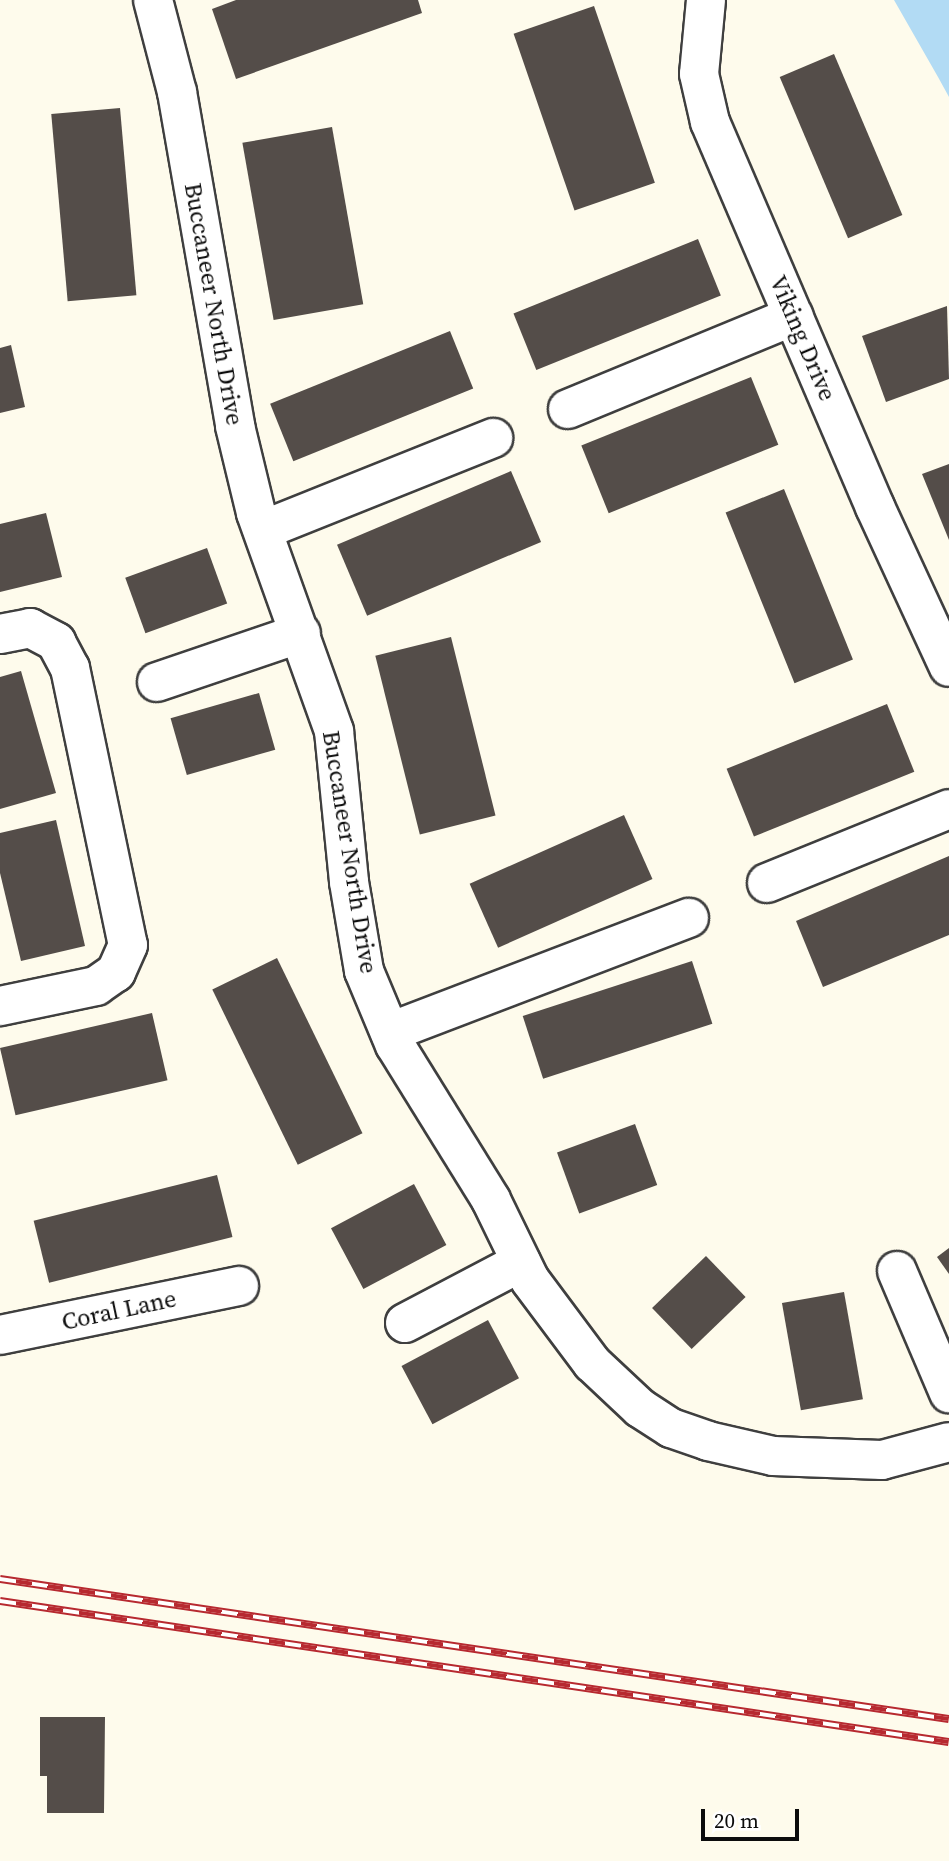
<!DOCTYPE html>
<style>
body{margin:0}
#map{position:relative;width:949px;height:1861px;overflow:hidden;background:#fefbec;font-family:"Source Serif 4",serif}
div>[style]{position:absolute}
.water>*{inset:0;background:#b2dbf4}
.building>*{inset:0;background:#544d49;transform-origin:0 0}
.roads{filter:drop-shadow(2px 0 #3f3f3f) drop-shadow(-2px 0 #3f3f3f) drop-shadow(0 2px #3f3f3f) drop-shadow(0 -2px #3f3f3f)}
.minor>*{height:38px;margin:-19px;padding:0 19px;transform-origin:19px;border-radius:19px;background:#fff}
.rail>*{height:8px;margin-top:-4px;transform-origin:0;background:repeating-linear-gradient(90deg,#fff 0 16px,#b72930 0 32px);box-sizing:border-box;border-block:2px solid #b72930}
span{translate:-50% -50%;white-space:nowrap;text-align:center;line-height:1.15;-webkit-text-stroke:7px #fff;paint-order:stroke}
.street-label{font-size:24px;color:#0c0c0c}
.scale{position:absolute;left:701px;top:1809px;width:98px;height:32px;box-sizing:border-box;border:4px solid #0c0c0c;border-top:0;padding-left:9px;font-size:21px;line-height:24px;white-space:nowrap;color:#0c0c0c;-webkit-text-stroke:5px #fff;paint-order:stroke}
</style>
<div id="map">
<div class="water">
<i style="clip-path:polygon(894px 0,949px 0,949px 97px,938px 77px)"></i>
</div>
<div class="building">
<i style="clip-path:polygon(236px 0,418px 0,422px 13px,236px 79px,212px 9px)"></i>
<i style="left:594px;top:6px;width:187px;height:85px;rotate:71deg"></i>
<i style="left:834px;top:54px;width:175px;height:59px;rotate:67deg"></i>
<i style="left:120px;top:108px;width:188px;height:69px;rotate:85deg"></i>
<i style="left:332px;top:127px;width:180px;height:91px;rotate:80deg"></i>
<i style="left:698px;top:239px;width:61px;height:199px;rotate:68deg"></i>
<i style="clip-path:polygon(947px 306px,949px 379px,886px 402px,862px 336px)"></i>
<i style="left:450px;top:331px;width:62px;height:194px;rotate:68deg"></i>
<i style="clip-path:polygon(11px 345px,25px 407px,0 413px,0 348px)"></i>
<i style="left:751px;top:377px;width:73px;height:183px;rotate:68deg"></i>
<i style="clip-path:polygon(949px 464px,949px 540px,922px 474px)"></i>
<i style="left:511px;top:471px;width:77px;height:189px;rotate:67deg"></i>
<i style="left:784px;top:489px;width:184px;height:63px;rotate:68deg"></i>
<i style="clip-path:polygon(46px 513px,62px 577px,0 592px,0 524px)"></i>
<i style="left:207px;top:548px;width:59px;height:87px;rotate:70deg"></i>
<i style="left:451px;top:637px;width:184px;height:78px;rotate:76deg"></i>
<i style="clip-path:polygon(21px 671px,56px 793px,0 809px,0 677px)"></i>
<i style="left:259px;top:693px;width:59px;height:92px;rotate:74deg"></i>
<i style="left:887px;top:704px;width:73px;height:173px;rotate:68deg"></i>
<i style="left:624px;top:815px;width:70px;height:169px;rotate:66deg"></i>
<i style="clip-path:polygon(56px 820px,85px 946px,21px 961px,0 873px,0 833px)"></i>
<i style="clip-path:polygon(949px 856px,949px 935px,823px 987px,796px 921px)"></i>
<i style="left:277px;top:958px;width:195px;height:72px;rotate:64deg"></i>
<i style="left:692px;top:961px;width:66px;height:178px;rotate:72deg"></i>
<i style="left:152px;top:1013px;width:69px;height:156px;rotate:77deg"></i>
<i style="left:635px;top:1124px;width:65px;height:83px;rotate:70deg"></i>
<i style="left:217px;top:1175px;width:64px;height:189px;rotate:76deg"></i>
<i style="left:414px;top:1184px;width:69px;height:94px;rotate:62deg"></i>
<i style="clip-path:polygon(949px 1248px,949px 1274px,937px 1257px)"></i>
<i style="left:706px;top:1256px;width:57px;height:75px;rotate:46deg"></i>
<i style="left:844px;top:1292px;width:109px;height:63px;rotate:80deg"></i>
<i style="left:488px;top:1320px;width:66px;height:98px;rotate:62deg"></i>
<i style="clip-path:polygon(40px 1717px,105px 1717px,104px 1813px,47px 1813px,47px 1776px,40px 1776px)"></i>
</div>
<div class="roads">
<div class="minor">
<i style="left:153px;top:0;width:95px;rotate:75.4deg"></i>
<i style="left:177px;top:92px;width:339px;rotate:80.1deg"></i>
<i style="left:235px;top:426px;width:89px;rotate:76.4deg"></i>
<i style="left:256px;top:513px;width:232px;rotate:70.3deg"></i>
<i style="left:334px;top:731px;width:152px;rotate:84.3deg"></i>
<i style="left:349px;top:882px;width:90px;rotate:80.4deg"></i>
<i style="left:364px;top:971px;width:80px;rotate:67.3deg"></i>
<i style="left:395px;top:1045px;width:182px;rotate:58.2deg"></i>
<i style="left:491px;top:1200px;width:89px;rotate:64deg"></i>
<i style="left:530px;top:1280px;width:104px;rotate:53.2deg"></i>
<i style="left:592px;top:1363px;width:66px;rotate:43.2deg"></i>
<i style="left:640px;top:1408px;width:37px;rotate:33deg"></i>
<i style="left:671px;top:1428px;width:39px;rotate:19deg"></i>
<i style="left:708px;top:1441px;width:67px;rotate:13deg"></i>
<i style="left:773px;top:1456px;width:109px;rotate:2.1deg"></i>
<i style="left:882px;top:1460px;width:69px;rotate:-15deg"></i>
<i style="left:706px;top:0;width:74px;rotate:95.4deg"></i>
<i style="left:699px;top:74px;width:49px;rotate:77.1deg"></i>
<i style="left:710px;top:122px;width:419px;rotate:66.8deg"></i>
<i style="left:875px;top:507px;width:176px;rotate:65.2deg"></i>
<i style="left:568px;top:409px;width:244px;rotate:-22.4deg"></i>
<i style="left:263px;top:530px;width:248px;rotate:-21.8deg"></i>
<i style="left:0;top:634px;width:31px;rotate:-11deg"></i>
<i style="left:30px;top:628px;width:30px;rotate:28deg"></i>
<i style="left:56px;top:642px;width:30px;rotate:62deg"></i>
<i style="left:70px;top:668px;width:283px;rotate:78.2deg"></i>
<i style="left:128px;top:945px;width:30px;rotate:114deg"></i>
<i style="left:116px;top:972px;width:24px;rotate:145deg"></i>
<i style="left:96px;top:986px;width:98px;rotate:168.2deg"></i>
<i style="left:157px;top:682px;width:152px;rotate:-18.8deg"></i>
<i style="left:767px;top:883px;width:196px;rotate:-22.1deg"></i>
<i style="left:390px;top:1032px;width:320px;rotate:-20.9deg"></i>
<i style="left:897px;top:1271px;width:133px;rotate:66.9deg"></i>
<i style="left:405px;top:1323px;width:131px;rotate:-27.7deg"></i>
<i style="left:0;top:1335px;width:244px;rotate:-11.6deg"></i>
</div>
</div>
<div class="rail">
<i style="left:0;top:1579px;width:959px;rotate:8.39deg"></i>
<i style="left:0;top:1601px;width:959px;rotate:8.45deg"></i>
</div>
<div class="street-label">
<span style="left:214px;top:304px;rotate:80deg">Buccaneer North Drive</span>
<span style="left:803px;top:338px;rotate:67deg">Viking Drive</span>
<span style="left:350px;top:852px;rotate:81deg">Buccaneer North Drive</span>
<span style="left:119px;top:1310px;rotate:-12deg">Coral Lane</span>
</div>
<div class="scale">20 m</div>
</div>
